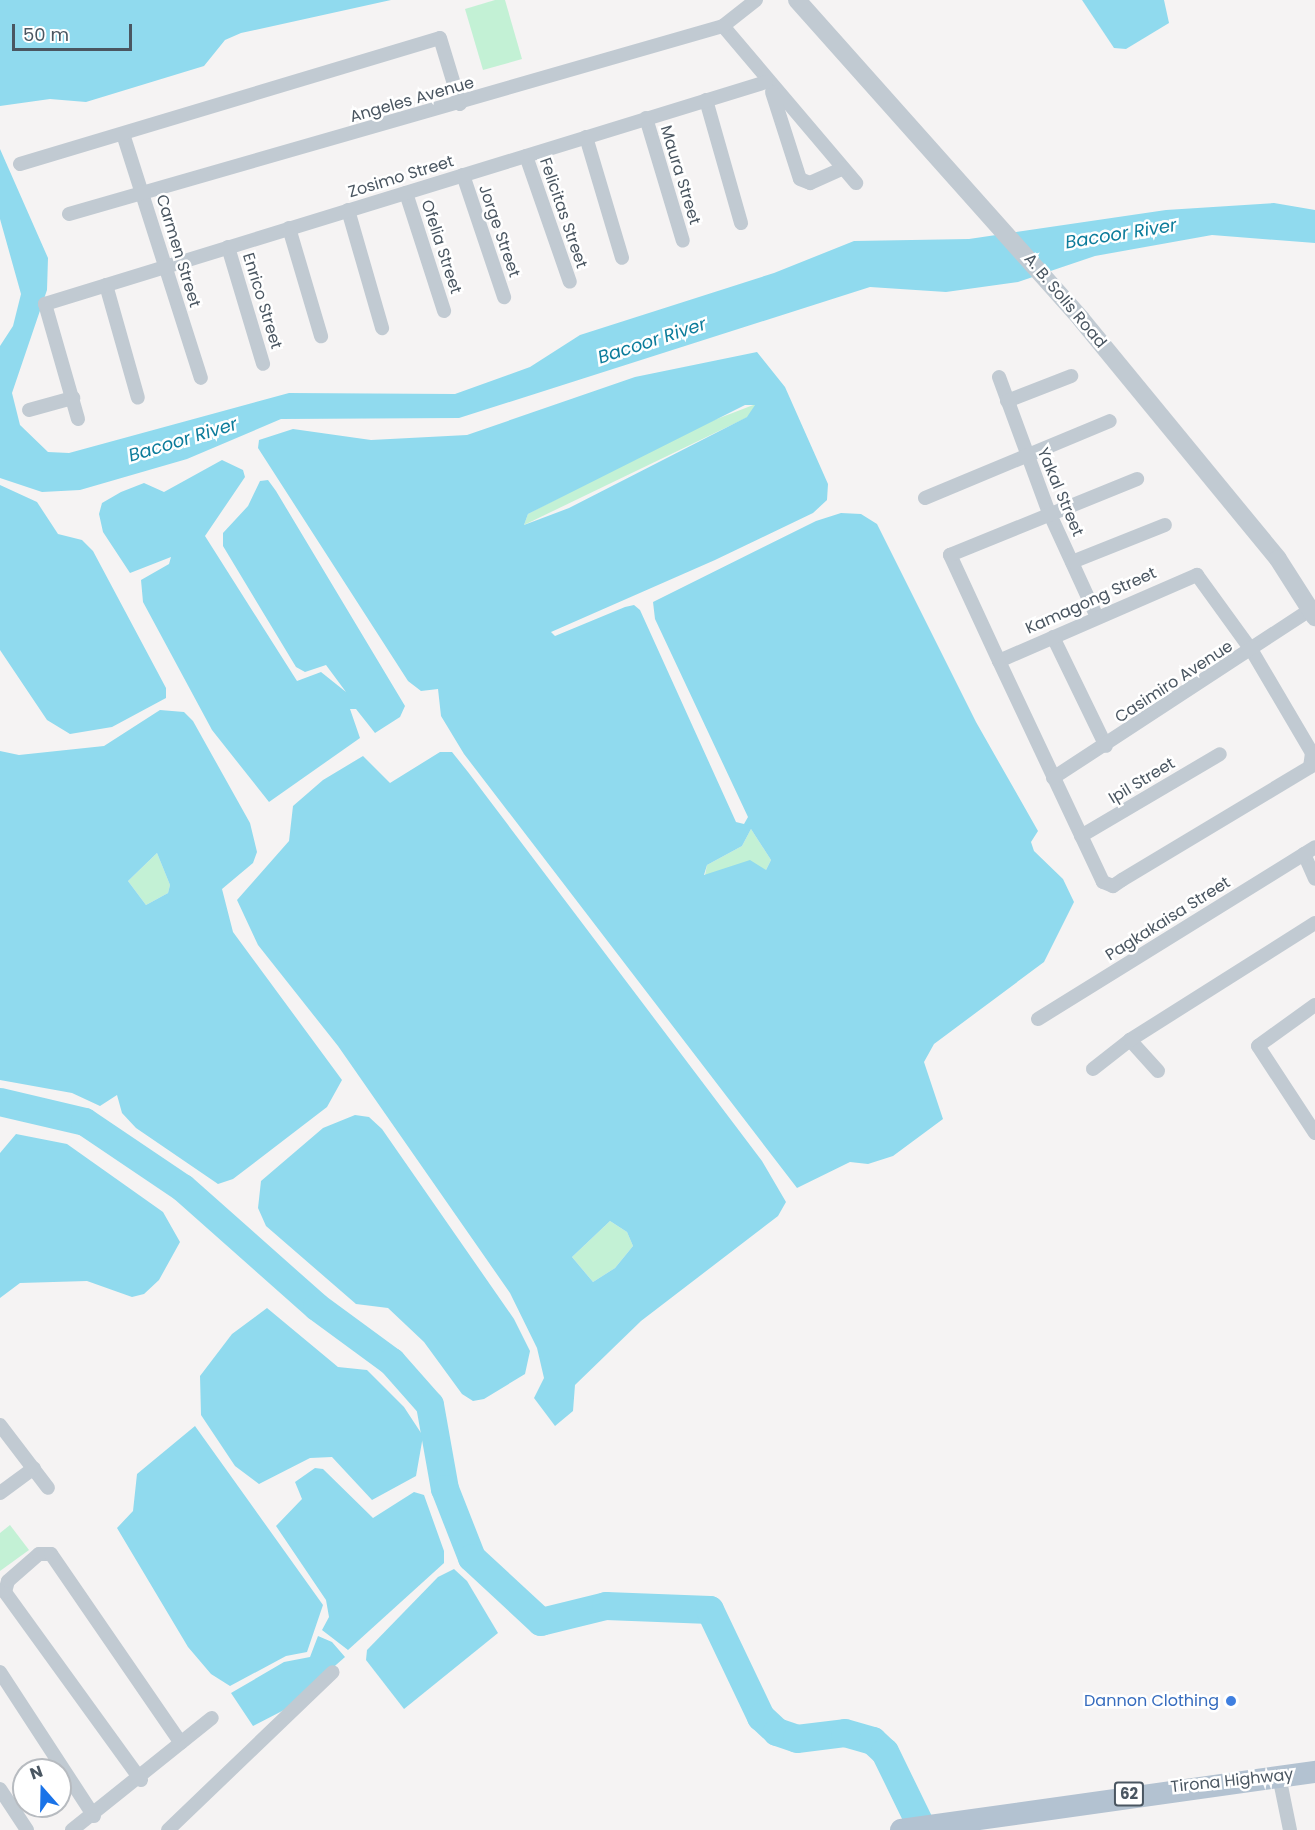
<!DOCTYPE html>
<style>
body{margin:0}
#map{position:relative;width:1315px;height:1830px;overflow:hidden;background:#f5f3f3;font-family:Poppins,sans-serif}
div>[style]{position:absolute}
.green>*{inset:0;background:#c3f1d5}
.water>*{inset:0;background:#90daee}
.river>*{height:28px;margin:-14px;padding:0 14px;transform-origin:14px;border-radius:14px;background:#90daee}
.minor>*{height:14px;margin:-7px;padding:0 7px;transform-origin:7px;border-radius:7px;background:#c1cad2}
.tertiary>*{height:18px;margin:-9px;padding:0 9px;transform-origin:9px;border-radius:9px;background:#c1cad2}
.primary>*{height:22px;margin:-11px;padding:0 11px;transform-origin:11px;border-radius:11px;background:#b3c2d1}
.dots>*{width:16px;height:16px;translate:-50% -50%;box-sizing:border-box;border:3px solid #fff;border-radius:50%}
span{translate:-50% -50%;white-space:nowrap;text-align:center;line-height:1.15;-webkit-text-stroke:5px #fff;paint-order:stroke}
.shield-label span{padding:2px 4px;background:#fff;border:2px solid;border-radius:4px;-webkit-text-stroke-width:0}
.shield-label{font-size:15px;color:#4a5661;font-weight:700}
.street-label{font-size:16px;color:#4a5661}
.shop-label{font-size:16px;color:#366cbe}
.right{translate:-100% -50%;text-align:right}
.water-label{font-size:18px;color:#0c7c9b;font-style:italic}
.north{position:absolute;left:12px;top:1758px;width:60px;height:60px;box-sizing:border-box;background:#fff;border:2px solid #b7bbc0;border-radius:50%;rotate:340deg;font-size:16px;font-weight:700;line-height:24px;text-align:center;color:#4a5661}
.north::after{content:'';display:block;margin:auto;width:21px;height:27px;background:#1a73e8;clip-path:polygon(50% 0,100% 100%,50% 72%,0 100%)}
.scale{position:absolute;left:12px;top:24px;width:120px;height:27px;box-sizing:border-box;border:3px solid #4a5661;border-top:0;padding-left:8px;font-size:18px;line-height:21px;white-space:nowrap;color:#4a5661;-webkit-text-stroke:4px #fff;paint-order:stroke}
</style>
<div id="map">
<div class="green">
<i style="clip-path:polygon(495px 0,505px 0,522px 59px,483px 70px,465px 9px)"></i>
<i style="clip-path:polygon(756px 404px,748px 417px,524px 525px,528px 514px,543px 506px,701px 425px)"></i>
<i style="clip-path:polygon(751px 829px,771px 860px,766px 870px,705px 875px,707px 865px,742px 846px)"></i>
<i style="clip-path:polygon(157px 853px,170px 885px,168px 893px,146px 905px,128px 881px)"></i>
<i style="clip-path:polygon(610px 1221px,627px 1232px,633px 1246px,615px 1268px,593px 1282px,572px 1257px)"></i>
<i style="clip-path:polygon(10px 1525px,29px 1550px,0 1571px,0 1533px)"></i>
</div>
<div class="water">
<i style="clip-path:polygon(0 0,391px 0,241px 33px,225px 40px,204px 66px,86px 102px,50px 99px,0 106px)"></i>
<i style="clip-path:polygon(1082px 0,1164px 0,1169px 23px,1126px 49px,1114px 48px)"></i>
<i style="clip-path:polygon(0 149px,48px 258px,47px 290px,12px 393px,20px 425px,48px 452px,69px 453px,289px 393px,455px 394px,530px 367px,580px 335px,774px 273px,854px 241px,969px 239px,1166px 210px,1274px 203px,1315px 210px,1315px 243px,1212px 235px,1095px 256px,1018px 282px,946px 292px,870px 287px,459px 418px,281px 419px,187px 459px,80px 490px,42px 492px,0 478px,0 346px,13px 326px,21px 294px,0 219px)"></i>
<i style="clip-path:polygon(evenodd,757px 352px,785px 387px,828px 484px,827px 500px,813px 513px,715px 560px,551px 632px,555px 636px,625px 607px,634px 605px,640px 610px,736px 822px,744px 824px,748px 817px,655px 619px,653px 602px,816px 521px,841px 513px,861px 514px,877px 524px,976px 722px,1038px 831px,1031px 842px,1034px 851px,1063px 879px,1074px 902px,1044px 962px,934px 1044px,924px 1062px,943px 1119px,893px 1156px,868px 1164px,850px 1162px,797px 1188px,464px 754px,441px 716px,438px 689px,421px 691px,408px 681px,258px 448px,259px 440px,293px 429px,371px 440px,467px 435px,635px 377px,757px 352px,745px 405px,755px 405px,747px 417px,569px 508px,524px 525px,528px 514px,745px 405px,757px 352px,751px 829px,771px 860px,766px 870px,750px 860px,704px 875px,707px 865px,742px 846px,751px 829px)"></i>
<i style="clip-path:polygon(222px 460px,243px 470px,245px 477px,205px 536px,297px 681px,321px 672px,346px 692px,326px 665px,305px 672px,296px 667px,223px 546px,223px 533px,248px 506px,260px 481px,268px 480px,276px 491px,405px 706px,400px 717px,375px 733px,356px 709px,350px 709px,360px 738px,269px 802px,212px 730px,143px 602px,141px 580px,169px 564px,171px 557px,130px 573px,103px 532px,99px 514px,102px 503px,121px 492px,144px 483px,164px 492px)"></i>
<i style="clip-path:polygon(0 485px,37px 502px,58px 534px,82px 540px,93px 551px,166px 688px,166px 698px,112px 727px,70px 734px,47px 720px,0 650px)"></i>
<i style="clip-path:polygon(evenodd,160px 710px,184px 712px,193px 721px,250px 823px,257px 852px,253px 863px,222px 889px,233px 932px,342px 1080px,327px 1107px,233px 1179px,218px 1184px,136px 1128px,122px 1113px,117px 1095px,100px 1106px,72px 1093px,0 1080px,0 751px,19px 755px,104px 746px,160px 710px,157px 853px,170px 885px,168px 893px,146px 905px,128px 881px,157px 853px)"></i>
<i style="clip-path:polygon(evenodd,440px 752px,452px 752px,468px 772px,762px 1161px,786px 1202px,778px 1216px,641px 1321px,575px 1385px,573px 1411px,555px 1426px,534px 1398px,544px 1378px,537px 1348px,510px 1293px,338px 1046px,258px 945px,237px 900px,289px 841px,293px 806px,323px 780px,363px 756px,390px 783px,440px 752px,610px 1221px,627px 1232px,633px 1246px,615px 1268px,593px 1282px,572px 1257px,610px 1221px)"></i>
<i style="clip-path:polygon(355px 1115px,369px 1117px,382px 1129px,514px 1319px,530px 1351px,525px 1374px,484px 1399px,473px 1401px,462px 1394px,424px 1342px,388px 1308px,356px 1304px,266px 1226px,258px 1208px,261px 1181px,323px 1128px)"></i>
<i style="clip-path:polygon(16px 1134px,67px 1144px,163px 1212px,180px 1242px,159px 1280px,144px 1294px,132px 1297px,87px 1281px,20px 1283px,0 1298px,0 1153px)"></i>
<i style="clip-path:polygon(267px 1308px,338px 1367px,367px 1370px,404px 1407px,423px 1436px,416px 1476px,372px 1500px,332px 1457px,310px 1458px,259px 1484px,235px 1466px,201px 1415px,200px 1376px,232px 1334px)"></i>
<i style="clip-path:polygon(195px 1426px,323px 1605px,307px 1652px,286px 1656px,230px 1686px,211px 1674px,188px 1647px,117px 1528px,133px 1511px,137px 1474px)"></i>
<i style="clip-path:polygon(315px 1468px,323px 1469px,373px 1518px,414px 1492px,424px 1495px,444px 1551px,444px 1563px,348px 1650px,322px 1630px,329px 1617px,326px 1600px,276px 1526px,302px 1499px,295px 1482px)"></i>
<i style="clip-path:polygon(454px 1569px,467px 1581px,498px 1633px,404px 1709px,366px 1660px,367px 1650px,438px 1577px)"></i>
<i style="clip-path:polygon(318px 1636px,332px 1642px,345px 1657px,286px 1709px,253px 1726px,231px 1693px,284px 1662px,310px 1657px)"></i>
</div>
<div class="river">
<i style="left:0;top:1102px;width:87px;rotate:13.2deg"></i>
<i style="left:85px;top:1122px;width:118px;rotate:34deg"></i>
<i style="left:183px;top:1188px;width:179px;rotate:41.6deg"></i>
<i style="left:317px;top:1307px;width:93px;rotate:36.3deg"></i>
<i style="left:392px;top:1362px;width:57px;rotate:48.5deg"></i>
<i style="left:430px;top:1405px;width:85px;rotate:79.9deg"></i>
<i style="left:445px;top:1489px;width:74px;rotate:68.6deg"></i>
<i style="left:472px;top:1558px;width:94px;rotate:42.8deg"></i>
<i style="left:541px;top:1622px;width:67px;rotate:-13.8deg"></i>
<i style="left:606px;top:1606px;width:104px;rotate:2.2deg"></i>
<i style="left:710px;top:1610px;width:119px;rotate:64.5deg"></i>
<i style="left:761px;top:1717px;width:22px;rotate:43deg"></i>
<i style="left:777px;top:1732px;width:21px;rotate:19deg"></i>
<i style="left:797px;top:1739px;width:48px;rotate:-7.1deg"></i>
<i style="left:845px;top:1733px;width:29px;rotate:16deg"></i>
<i style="left:873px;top:1741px;width:16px;rotate:43deg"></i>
<i style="left:885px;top:1752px;width:87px;rotate:64deg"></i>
</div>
<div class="minor">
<i style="left:723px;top:26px;width:206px;rotate:49.7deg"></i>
<i style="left:772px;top:92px;width:91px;rotate:72.2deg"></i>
<i style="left:800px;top:179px;width:11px;rotate:22deg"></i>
<i style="left:810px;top:183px;width:36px;rotate:-24deg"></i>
<i style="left:706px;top:100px;width:128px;rotate:74.1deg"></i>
<i style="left:646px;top:118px;width:128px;rotate:73.3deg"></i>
<i style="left:123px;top:134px;width:256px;rotate:72.3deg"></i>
<i style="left:586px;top:137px;width:126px;rotate:73.4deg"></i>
<i style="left:526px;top:156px;width:133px;rotate:70.8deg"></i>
<i style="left:20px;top:164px;width:438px;rotate:-16.7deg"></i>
<i style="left:440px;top:38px;width:69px;rotate:73.1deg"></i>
<i style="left:463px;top:175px;width:129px;rotate:71.4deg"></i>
<i style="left:406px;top:193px;width:124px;rotate:72.1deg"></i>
<i style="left:348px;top:210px;width:123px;rotate:73.9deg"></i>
<i style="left:69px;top:214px;width:680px;rotate:-16.04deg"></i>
<i style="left:723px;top:26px;width:42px;rotate:-38.2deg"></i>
<i style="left:289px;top:228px;width:113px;rotate:73.5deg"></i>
<i style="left:228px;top:247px;width:122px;rotate:73.3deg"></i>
<i style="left:106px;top:285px;width:117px;rotate:74.2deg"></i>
<i style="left:999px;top:377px;width:142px;rotate:69.8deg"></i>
<i style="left:1048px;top:510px;width:118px;rotate:65.4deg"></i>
<i style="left:1007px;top:401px;width:69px;rotate:-21.3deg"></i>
<i style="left:29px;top:410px;width:46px;rotate:-15.3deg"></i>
<i style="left:78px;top:419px;width:120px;rotate:-106deg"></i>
<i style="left:45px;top:304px;width:754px;rotate:-17.11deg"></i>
<i style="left:925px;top:498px;width:200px;rotate:-22.6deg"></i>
<i style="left:1072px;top:562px;width:100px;rotate:-21.7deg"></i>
<i style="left:1053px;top:637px;width:121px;rotate:64.1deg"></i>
<i style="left:999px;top:661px;width:216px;rotate:-23.5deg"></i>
<i style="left:1197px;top:575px;width:94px;rotate:54.1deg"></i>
<i style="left:1252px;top:651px;width:118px;rotate:59.5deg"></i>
<i style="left:1312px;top:753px;width:14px;rotate:98deg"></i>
<i style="left:1310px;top:767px;width:219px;rotate:149deg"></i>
<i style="left:1122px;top:880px;width:11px;rotate:146deg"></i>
<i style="left:1113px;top:886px;width:11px;rotate:-158deg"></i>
<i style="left:1103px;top:882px;width:244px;rotate:-115.2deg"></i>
<i style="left:999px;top:661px;width:117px;rotate:-114.8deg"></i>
<i style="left:950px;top:555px;width:202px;rotate:-22.1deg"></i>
<i style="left:1053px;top:778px;width:308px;rotate:-33.2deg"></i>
<i style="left:1081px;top:836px;width:161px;rotate:-30.5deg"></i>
<i style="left:1304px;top:854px;width:27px;rotate:66deg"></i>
<i style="left:1315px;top:1005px;width:70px;rotate:144.3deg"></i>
<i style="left:1258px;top:1046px;width:104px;rotate:56.8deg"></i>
<i style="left:1038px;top:1019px;width:326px;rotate:-31.8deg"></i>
<i style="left:1093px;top:1069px;width:47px;rotate:-38.1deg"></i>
<i style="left:1158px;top:1071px;width:42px;rotate:-132.1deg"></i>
<i style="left:1130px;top:1040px;width:219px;rotate:-32.3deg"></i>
<i style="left:0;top:1425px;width:79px;rotate:52.7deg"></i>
<i style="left:0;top:1493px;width:42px;rotate:-36.3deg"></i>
<i style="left:0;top:1672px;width:172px;rotate:56.9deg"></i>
<i style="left:1279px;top:1776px;width:55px;rotate:78.5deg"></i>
<i style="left:141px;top:1780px;width:232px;rotate:-125.9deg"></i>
<i style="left:5px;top:1592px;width:11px;rotate:-75deg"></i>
<i style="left:8px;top:1581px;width:41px;rotate:-41.1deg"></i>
<i style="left:39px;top:1554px;width:12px"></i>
<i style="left:51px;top:1554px;width:229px;rotate:55.5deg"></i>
<i style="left:0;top:1789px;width:49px;rotate:56.6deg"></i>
<i style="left:72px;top:1830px;width:179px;rotate:-38.7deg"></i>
<i style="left:168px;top:1830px;width:228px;rotate:-43.8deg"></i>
</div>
<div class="tertiary">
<i style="left:797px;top:0;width:427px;rotate:48.3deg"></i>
<i style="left:1081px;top:319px;width:310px;rotate:50.6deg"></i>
<i style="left:1278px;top:559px;width:69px;rotate:57.5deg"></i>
</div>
<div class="primary">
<i style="left:901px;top:1830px;width:418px;rotate:-8deg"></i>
</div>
<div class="dots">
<i style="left:1231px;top:1701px;background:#3f7fe0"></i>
</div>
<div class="shield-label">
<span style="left:1129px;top:1794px">62</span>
</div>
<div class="street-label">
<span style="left:412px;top:100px;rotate:-16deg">Angeles Avenue</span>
<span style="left:680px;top:175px;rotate:73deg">Maura Street</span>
<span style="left:401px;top:177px;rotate:-17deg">Zosimo Street</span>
<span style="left:563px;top:213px;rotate:71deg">Felicitas Street</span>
<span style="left:499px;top:231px;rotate:71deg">Jorge Street</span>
<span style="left:441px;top:247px;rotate:72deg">Ofelia Street</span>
<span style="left:178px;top:251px;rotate:73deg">Carmen Street</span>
<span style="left:262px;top:301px;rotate:73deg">Enrico Street</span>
<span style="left:1065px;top:301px;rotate:50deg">A. B. Solis Road</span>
<span style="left:1060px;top:492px;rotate:67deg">Yakal Street</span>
<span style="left:1091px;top:601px;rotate:-24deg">Kamagong Street</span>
<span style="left:1174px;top:682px;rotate:-33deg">Casimiro Avenue</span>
<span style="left:1142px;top:781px;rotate:-31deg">Ipil Street</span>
<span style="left:1168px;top:919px;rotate:-32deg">Pagkakaisa Street</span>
<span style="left:1232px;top:1781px;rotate:-6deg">Tirona Highway</span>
</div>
<div class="shop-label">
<span class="right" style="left:1219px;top:1701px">Dannon Clothing</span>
</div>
<div class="water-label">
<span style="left:1121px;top:234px;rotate:-9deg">Bacoor River</span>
<span style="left:652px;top:341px;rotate:-18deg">Bacoor River</span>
<span style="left:183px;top:440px;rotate:-17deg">Bacoor River</span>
</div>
<div class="north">N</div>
<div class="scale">50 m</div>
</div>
